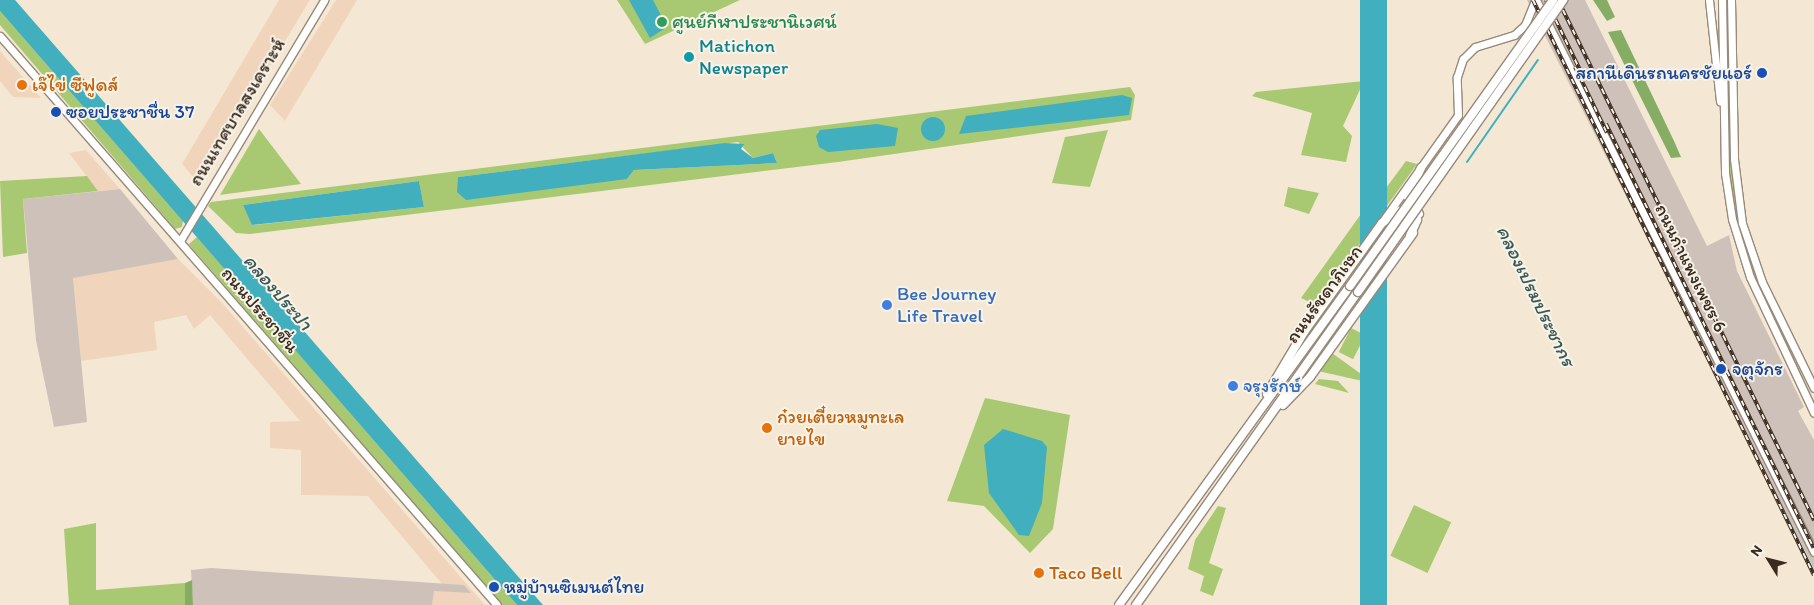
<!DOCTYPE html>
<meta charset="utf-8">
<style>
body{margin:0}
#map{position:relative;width:1814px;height:605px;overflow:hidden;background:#f4e8d4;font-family:Itim,"Playpen Sans Thai",sans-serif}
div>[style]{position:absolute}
.built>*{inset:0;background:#f0d5bc}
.industrial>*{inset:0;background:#cec1b9}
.green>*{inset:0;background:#a8c972;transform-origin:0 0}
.forest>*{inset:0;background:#86ad64}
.water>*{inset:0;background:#41afbd;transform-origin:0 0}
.round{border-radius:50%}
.stream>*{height:2px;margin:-1px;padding:0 1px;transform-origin:1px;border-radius:1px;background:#41afbd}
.roads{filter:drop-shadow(1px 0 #988979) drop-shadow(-1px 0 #988979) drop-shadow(0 1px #988979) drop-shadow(0 -1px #988979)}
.secondary>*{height:7px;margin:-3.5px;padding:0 3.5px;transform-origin:3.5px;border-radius:3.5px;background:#fff}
.primary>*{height:8px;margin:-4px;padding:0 4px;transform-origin:4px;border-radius:4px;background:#fff}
.rail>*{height:4px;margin-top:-2px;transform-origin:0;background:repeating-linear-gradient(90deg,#f7f3e8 0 5.5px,#3b2a1e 0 11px);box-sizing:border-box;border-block:1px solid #3b2a1e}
.bridges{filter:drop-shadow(1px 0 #988979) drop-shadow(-1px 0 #988979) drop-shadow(0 1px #988979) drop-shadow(0 -1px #988979)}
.primary-bridge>*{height:8px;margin:-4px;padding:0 4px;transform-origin:4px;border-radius:4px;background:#fff}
.dots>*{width:14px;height:14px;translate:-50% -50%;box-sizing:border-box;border:2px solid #f7f3e8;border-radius:50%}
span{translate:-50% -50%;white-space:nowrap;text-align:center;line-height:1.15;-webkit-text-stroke:4px #f7f3e8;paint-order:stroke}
.leisure-label{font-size:19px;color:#27864d}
.left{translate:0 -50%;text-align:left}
.culture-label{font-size:19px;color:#0d838f}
.transit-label{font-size:19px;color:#164399}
.right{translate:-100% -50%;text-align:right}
.food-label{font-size:19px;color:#c56008}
.street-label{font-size:19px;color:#3b2a1e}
.shop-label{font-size:19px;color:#366cbe}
.water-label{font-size:20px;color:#3d5956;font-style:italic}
.north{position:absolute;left:1744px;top:535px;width:50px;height:50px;-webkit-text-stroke:4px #f7f3e8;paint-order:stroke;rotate:306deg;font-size:14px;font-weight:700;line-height:20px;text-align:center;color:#3b2a1e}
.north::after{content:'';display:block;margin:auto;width:18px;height:22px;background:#3b2a1e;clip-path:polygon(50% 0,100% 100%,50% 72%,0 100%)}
</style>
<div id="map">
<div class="built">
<i style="clip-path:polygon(279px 0,310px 0,202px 178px,194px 178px,182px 164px)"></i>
<i style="clip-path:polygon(336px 0,357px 0,285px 121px,270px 105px)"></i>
<i style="clip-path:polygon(0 51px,41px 98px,13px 97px,0 81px)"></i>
<i style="clip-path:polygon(86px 150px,120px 189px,98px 191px,69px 153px)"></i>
<i style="clip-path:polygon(178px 259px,223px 304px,485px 605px,432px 605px,433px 591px,470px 592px,464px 585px,442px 584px,368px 496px,301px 495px,301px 450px,270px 448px,270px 422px,300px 421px,210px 315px,194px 329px,186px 315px,154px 322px,157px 350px,81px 361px,73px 277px)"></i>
</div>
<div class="industrial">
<i style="clip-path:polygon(1527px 0,1585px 0,1707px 246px,1729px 235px,1737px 271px,1804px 407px,1798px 411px,1814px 440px,1814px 569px)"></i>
<i style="clip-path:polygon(120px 189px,178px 259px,73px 278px,87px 422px,54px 427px,36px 340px,23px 199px)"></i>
<i style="clip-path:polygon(211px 568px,464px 585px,471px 593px,434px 591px,432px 605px,193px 605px,191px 570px)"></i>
</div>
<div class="green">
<i style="clip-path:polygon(617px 0,740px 0,645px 44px)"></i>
<i style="clip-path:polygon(1725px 0,1728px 112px,1736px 212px,1757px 278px,1814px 401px,1755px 281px,1738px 230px,1728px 160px)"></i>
<i style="clip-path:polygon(0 11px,183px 221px,182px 227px,175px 229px,0 25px)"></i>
<i style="clip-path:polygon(1364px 81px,1343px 126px,1352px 136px,1346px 162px,1301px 155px,1312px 113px,1252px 96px,1256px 92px)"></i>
<i style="clip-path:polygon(evenodd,1130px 87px,1135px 95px,1131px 120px,838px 162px,250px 234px,236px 233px,208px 206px,211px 202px,1130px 87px,897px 128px,894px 146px,816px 132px,897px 128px,1130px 87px,738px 142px,753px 158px,773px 153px,777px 163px,634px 170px,627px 179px,458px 177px,738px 142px,1130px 87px,419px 181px,424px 207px,253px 225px,243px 205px,419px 181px)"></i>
<i style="clip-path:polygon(259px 129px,301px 184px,220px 195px)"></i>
<i style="clip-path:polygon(1108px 130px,1090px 187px,1052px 183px,1065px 137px)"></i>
<i style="clip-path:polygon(1406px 161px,1417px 164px,1316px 305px,1301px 298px,1361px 214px,1372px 207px)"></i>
<i style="clip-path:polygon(87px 176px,98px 191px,23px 199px,27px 253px,3px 257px,0 181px)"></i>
<i style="clip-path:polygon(1288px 187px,1319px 193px,1309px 214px,1284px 206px)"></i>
<i style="left:197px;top:237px;width:488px;height:11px;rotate:49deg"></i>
<i style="left:1351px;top:328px;width:16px;height:27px;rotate:27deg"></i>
<i style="clip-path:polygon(1332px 353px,1368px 379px,1380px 385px,1318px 371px)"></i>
<i style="clip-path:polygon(1319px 379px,1338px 381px,1349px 393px,1315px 384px)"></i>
<i style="clip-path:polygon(985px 398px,1070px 415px,1053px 529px,1030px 553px,984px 506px,947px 501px)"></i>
<i style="left:1414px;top:505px;width:41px;height:56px;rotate:25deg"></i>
<i style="clip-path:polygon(1218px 506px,1226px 508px,1209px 563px,1223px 569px,1213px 596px,1200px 591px,1204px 576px,1188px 569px,1195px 540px)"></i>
<i style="clip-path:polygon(96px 523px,96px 590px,185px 583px,185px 605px,69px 605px,64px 529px)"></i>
</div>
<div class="forest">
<i style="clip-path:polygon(1593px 0,1607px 0,1615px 17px,1607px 21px)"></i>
<i style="clip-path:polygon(1621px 30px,1674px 141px,1681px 157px,1671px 158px,1608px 32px)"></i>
<i style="clip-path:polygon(192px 580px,193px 605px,185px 605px,185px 583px)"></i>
</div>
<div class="water">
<i style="clip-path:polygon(0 0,15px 0,543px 605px,517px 605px,0 11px)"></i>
<i style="clip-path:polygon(629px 0,653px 0,667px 27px,650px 38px)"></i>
<i style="left:1360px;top:0;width:27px;height:674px"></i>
<i style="clip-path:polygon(1122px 95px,1132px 98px,1129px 115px,959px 134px,966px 116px)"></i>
<i class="round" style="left:921px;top:117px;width:24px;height:24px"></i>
<i style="clip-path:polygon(877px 124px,898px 128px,895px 146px,828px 152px,819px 147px,816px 136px,820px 130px)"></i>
<i style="clip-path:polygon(725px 143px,744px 144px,741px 149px,753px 158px,773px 153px,777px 163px,634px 170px,627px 179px,466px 200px,457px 192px,458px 177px)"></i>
<i style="clip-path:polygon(419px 181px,424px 207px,252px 225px,243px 205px)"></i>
<i style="clip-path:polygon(1003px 429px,1042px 441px,1047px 447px,1042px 503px,1029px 536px,1019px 535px,989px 493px,984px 445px)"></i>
</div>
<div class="stream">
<i style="left:1467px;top:162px;width:124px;rotate:-55.2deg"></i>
<i style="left:1784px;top:514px;width:65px;rotate:62.7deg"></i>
</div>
<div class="roads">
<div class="secondary">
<i style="left:1536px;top:0;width:618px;rotate:63.27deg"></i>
<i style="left:1709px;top:0;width:102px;rotate:83.8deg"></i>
<i style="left:1722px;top:0;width:173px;rotate:89deg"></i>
<i style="left:1725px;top:173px;width:47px;rotate:81.3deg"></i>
<i style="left:1732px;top:219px;width:61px;rotate:72.8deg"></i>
<i style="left:1750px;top:277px;width:150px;rotate:64.8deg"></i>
<i style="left:1731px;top:0;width:159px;rotate:88.9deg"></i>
<i style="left:1734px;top:159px;width:64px;rotate:82.9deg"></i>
<i style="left:1742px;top:223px;width:62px;rotate:71.3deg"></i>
<i style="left:1762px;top:282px;width:118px;rotate:63.9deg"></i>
<i style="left:0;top:36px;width:755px;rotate:48.86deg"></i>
<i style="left:1382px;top:222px;width:131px;rotate:-54.6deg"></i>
<i style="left:1458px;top:115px;width:38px;rotate:-92deg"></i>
<i style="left:1457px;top:77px;width:19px;rotate:-72deg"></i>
<i style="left:1463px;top:59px;width:17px;rotate:-45deg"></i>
<i style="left:1475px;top:47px;width:41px;rotate:-17.1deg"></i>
<i style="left:1514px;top:35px;width:15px;rotate:-42deg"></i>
<i style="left:1525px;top:25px;width:27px;rotate:-68deg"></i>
<i style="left:180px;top:241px;width:281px;rotate:-59.1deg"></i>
</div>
<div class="primary">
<i style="left:1419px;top:214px;width:20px;rotate:-123deg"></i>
<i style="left:1408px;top:197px;width:32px;rotate:-66deg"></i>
<i style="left:1267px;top:394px;width:72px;rotate:-59.2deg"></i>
<i style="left:1304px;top:332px;width:134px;rotate:-54.4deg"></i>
<i style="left:1382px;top:223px;width:22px;rotate:-34deg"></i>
<i style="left:1400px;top:211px;width:11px;rotate:5deg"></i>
<i style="left:1411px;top:212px;width:10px;rotate:53deg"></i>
<i style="left:1417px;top:220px;width:17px;rotate:114deg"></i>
<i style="left:1283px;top:405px;width:39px;rotate:-46deg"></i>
<i style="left:1310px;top:377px;width:177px;rotate:-54.4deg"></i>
<i style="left:1119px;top:605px;width:394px;rotate:-54.1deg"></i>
<i style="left:1136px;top:605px;width:384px;rotate:-54.7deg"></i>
</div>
</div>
<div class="rail">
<i style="left:1533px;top:0;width:640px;rotate:63.96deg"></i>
<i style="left:1546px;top:0;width:80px;rotate:64.1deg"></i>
<i style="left:1558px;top:0;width:580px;rotate:63.79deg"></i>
<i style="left:1575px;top:67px;width:73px;rotate:64.1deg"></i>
<i style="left:1606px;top:124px;width:472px;rotate:63.9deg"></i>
</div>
<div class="bridges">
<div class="primary-bridge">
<i style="left:1350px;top:286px;width:351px;rotate:-54.6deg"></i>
<i style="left:1358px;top:292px;width:357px;rotate:-54.9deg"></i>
</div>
</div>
<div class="dots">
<i style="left:662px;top:22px;background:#2e9e5b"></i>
<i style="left:689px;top:57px;background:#0f9aa8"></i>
<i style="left:1762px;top:73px;background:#1a4fb4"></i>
<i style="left:22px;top:85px;background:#e8710a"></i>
<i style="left:56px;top:112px;background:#1a4fb4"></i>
<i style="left:887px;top:305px;background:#3f7fe0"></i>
<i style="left:1721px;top:369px;background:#1a4fb4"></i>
<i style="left:1233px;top:386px;background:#3f7fe0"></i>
<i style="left:767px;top:428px;background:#e8710a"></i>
<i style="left:1039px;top:573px;background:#e8710a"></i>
<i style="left:494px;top:587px;background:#1a4fb4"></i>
</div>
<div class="leisure-label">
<span class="left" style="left:672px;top:22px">ศูนย์กีฬาประชานิเวศน์</span>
</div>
<div class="culture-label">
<span class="left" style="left:699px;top:57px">Matichon<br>Newspaper</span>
</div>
<div class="transit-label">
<span class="right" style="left:1752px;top:73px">สถานีเดินรถนครชัยแอร์</span>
<span class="left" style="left:66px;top:112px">ซอยประชาชื่น 37</span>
<span class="left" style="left:1732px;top:369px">จตุจักร</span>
<span class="left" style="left:504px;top:587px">หมู่บ้านซิเมนต์ไทย</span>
</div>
<div class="food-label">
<span class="left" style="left:32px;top:85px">เจ๊ไข่ ซีฟูดส์</span>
<span class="left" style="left:777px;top:428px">ก๋วยเตี๋ยวหมูทะเล<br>ยายไข</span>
<span class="left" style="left:1049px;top:573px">Taco Bell</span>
</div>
<div class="street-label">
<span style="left:237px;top:112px;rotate:-59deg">ถนนเทศบาลสงเคราะห์</span>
<span style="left:1691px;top:268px;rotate:64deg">ถนนกำแพงเพชร 6</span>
<span style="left:1324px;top:294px;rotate:-54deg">ถนนรัชดาภิเษก</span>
<span style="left:260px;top:310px;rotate:49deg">ถนนประชาชื่น</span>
</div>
<div class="shop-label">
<span class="left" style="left:897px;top:305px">Bee Journey<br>Life Travel</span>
<span class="left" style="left:1243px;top:386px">จรุงรักษ์</span>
</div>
<div class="water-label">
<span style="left:278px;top:292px;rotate:49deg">คลองประปา</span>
<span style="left:1536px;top:296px;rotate:64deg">คลองเปรมประชากร</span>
</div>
<div class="north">N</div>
</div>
